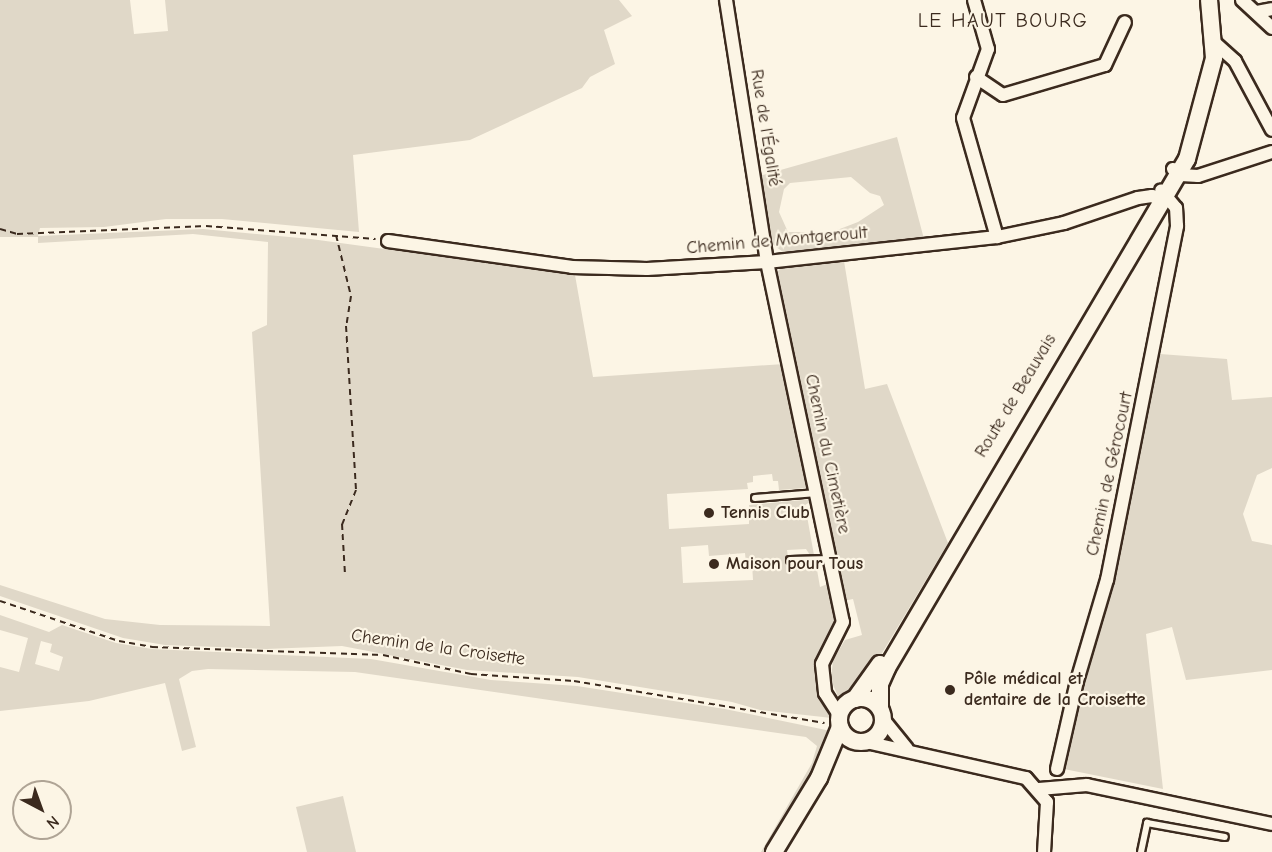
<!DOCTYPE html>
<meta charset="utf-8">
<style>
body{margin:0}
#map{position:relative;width:1272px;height:852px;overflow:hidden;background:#fcf5e5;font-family:"Comic Neue",sans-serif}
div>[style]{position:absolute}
.green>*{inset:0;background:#e0d8c8}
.path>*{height:2px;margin-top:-1px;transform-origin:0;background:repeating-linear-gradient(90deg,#3b2a1e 0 6px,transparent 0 10.5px)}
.roads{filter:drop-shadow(2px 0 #3b2a1e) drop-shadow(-2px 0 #3b2a1e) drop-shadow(0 2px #3b2a1e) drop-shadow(0 -2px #3b2a1e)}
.service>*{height:6px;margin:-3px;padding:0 3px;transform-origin:3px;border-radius:3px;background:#fcf5e5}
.minor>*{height:12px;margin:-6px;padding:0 6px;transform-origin:6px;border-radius:6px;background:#fcf5e5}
.secondary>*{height:16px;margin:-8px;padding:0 8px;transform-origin:8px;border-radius:8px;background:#fcf5e5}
.secondary>.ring{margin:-8px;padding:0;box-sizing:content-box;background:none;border:16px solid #fcf5e5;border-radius:50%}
.dots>*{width:16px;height:16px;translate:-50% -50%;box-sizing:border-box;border:3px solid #fcf5e5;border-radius:50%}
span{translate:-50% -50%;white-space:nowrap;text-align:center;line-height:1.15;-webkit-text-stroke:4.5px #fcf5e5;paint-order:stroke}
.street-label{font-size:18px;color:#3b2a1e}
.poi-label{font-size:18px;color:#3b2a1e;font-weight:700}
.left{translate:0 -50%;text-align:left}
.neighbourhood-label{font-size:20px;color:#3b2a1e;letter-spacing:1.5px}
.north{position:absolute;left:12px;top:780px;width:60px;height:60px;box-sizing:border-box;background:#fcf5e5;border:2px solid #afa495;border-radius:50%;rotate:139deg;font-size:16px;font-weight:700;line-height:24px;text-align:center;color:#3b2a1e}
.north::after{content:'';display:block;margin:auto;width:21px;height:27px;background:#3b2a1e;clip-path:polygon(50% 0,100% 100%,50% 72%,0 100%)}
</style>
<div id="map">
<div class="green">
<i style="clip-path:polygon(evenodd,0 0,130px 0,134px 34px,168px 31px,165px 0,619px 0,632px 16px,604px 30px,615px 64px,590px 77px,582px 88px,470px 140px,353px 155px,359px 232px,222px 219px,166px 219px,104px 227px,40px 228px,38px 236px,203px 229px,311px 239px,575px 275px,593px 377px,784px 364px,809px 484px,806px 488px,779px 490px,778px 481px,773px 481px,772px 474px,753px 476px,753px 482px,747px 483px,748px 489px,667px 494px,669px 529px,749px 524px,749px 505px,815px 499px,805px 505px,814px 555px,810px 555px,806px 549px,787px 550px,789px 564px,816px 564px,820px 587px,830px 583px,839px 623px,817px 658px,815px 679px,819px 696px,832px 718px,760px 710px,732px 702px,578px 677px,467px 670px,342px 646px,266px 649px,165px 645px,123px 638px,0 596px,0 585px,105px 619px,160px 625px,270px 626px,252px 332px,267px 325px,268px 242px,193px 234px,38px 243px,38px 237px,0 237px,0 0,708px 545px,709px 556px,745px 553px,746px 564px,752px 564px,753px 580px,683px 583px,681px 547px,708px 545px)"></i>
<i style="clip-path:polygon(evenodd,897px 137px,924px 239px,783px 252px,771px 243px,759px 176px,897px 137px,851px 177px,870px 193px,880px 196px,884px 205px,858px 222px,832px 232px,788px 232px,779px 212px,784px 189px,790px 183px,851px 177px)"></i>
<i style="clip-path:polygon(844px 261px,865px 389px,887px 384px,948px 543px,869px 675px,840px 701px,831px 680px,833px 660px,845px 640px,862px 635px,853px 599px,843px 601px,775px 274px,782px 267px)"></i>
<i style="clip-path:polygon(1160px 354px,1227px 359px,1232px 400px,1272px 397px,1272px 468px,1257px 475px,1243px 514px,1252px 541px,1272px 545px,1272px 670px,1186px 680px,1172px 627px,1146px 634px,1163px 789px,1064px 769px,1069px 725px,1116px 563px)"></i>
<i style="clip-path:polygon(evenodd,0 615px,49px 632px,62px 625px,116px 643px,152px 649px,371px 659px,491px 680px,577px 686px,725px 709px,831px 731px,827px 750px,766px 852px,761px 852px,812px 763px,817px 746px,806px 737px,355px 672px,208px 669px,192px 671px,179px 679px,196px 747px,182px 751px,165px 683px,89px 701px,0 711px,0 667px,19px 672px,28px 638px,0 630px,0 615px,41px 641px,52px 644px,50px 652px,63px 657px,59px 671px,35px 664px,41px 641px)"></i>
<i style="clip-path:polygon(343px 796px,356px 852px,307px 852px,296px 807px)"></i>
</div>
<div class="path">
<i style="left:0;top:229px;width:18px;rotate:16deg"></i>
<i style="left:17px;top:234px;width:189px;rotate:-2.4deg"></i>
<i style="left:206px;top:226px;width:170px;rotate:4.4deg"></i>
<i style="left:336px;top:235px;width:63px;rotate:76.2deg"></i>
<i style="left:351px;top:296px;width:30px;rotate:99deg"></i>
<i style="left:346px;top:326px;width:164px;rotate:86.5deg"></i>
<i style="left:356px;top:490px;width:37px;rotate:112deg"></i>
<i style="left:342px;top:524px;width:50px;rotate:86.6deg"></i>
<i style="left:0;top:601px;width:126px;rotate:18.6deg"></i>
<i style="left:119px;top:641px;width:34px;rotate:10deg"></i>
<i style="left:152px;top:647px;width:231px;rotate:2deg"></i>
<i style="left:383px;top:655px;width:90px;rotate:12.2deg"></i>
<i style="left:471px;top:674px;width:103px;rotate:3.9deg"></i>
<i style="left:574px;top:681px;width:254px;rotate:9.5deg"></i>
</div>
<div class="roads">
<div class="service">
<i style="left:755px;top:498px;width:62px;rotate:-4.6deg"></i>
<i style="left:790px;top:560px;width:40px;rotate:-1.4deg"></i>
<i style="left:1141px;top:852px;width:30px;rotate:-78deg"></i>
<i style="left:1147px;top:823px;width:79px;rotate:10.2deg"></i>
</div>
<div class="minor">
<i style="left:726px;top:0;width:265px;rotate:81.1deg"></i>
<i style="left:767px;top:262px;width:368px;rotate:78.1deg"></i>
<i style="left:843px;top:622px;width:47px;rotate:116.6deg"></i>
<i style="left:822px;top:664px;width:29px;rotate:84deg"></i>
<i style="left:825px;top:693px;width:27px;rotate:57deg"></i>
<i style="left:974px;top:0;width:51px;rotate:74.1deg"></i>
<i style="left:988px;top:49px;width:73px;rotate:109.9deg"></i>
<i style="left:963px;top:118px;width:124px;rotate:74.1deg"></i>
<i style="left:1242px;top:0;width:41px;rotate:43deg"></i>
<i style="left:1257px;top:12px;width:15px;rotate:-11deg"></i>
<i style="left:1215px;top:43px;width:27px;rotate:42deg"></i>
<i style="left:1235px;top:61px;width:78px;rotate:61.8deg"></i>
<i style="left:976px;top:77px;width:32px;rotate:34deg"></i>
<i style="left:1003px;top:95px;width:106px;rotate:-16.4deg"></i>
<i style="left:1105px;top:65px;width:47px;rotate:-65.1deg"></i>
<i style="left:1173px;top:169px;width:10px;rotate:37deg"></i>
<i style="left:1181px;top:175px;width:17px;rotate:3deg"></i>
<i style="left:1198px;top:176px;width:78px;rotate:-18deg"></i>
<i style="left:388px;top:241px;width:186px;rotate:8deg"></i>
<i style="left:572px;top:267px;width:75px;rotate:1.5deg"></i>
<i style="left:647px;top:269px;width:120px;rotate:-3.3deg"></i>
<i style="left:767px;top:262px;width:231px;rotate:-6.2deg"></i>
<i style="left:997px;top:237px;width:68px;rotate:-11.8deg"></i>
<i style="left:1064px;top:223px;width:78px;rotate:-18.7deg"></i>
<i style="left:1138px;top:198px;width:14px;rotate:-8deg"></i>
<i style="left:1152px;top:196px;width:12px;rotate:20deg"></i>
<i style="left:883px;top:719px;width:38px;rotate:51deg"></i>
<i style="left:866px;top:742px;width:164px;rotate:12.7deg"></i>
<i style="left:1026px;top:778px;width:32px;rotate:49deg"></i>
<i style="left:1047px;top:802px;width:50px;rotate:93.4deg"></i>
<i style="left:1057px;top:769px;width:90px;rotate:-77.2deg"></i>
<i style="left:1077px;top:681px;width:105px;rotate:-73.5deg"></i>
<i style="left:1107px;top:580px;width:361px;rotate:-78.8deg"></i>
<i style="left:1177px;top:226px;width:18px;rotate:-93deg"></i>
<i style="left:1176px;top:208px;width:23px;rotate:-130deg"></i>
<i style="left:1039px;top:789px;width:48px;rotate:-4.8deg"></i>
<i style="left:1087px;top:785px;width:189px;rotate:11.9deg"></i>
</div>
<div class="secondary">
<i class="ring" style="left:839px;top:698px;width:28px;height:28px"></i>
<i style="left:855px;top:699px;width:43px;rotate:-54.5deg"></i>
<i style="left:880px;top:707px;width:23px;rotate:-90deg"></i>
<i style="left:880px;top:684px;width:17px;rotate:-66deg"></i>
<i style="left:887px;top:668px;width:591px;rotate:-59.49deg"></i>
<i style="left:1187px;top:159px;width:105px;rotate:-75deg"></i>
<i style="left:1214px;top:58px;width:58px;rotate:-94.9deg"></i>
<i style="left:774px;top:852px;width:87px;rotate:-58.7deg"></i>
<i style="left:819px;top:778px;width:55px;rotate:-67.6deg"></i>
</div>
</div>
<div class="dots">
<i style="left:709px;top:513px;background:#3b2a1e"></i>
<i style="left:714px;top:564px;background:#3b2a1e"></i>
<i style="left:950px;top:690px;background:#3b2a1e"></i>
</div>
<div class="street-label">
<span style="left:765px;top:128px;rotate:81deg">Rue de l'Égalité</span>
<span style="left:777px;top:241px;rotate:-5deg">Chemin de Montgeroult</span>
<span style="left:1016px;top:396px;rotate:-59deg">Route de Beauvais</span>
<span style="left:827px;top:454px;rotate:78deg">Chemin du Cimetière</span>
<span style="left:1110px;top:474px;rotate:-78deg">Chemin de Gérocourt</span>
<span style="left:438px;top:648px;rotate:8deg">Chemin de la Croisette</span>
</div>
<div class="poi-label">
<span class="left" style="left:721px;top:513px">Tennis Club</span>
<span class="left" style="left:726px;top:564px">Maison pour Tous</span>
<span class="left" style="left:964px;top:690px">Pôle médical et<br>dentaire de la Croisette</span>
</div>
<div class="neighbourhood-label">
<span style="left:1003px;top:20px">LE HAUT BOURG</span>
</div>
<div class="north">N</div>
</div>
